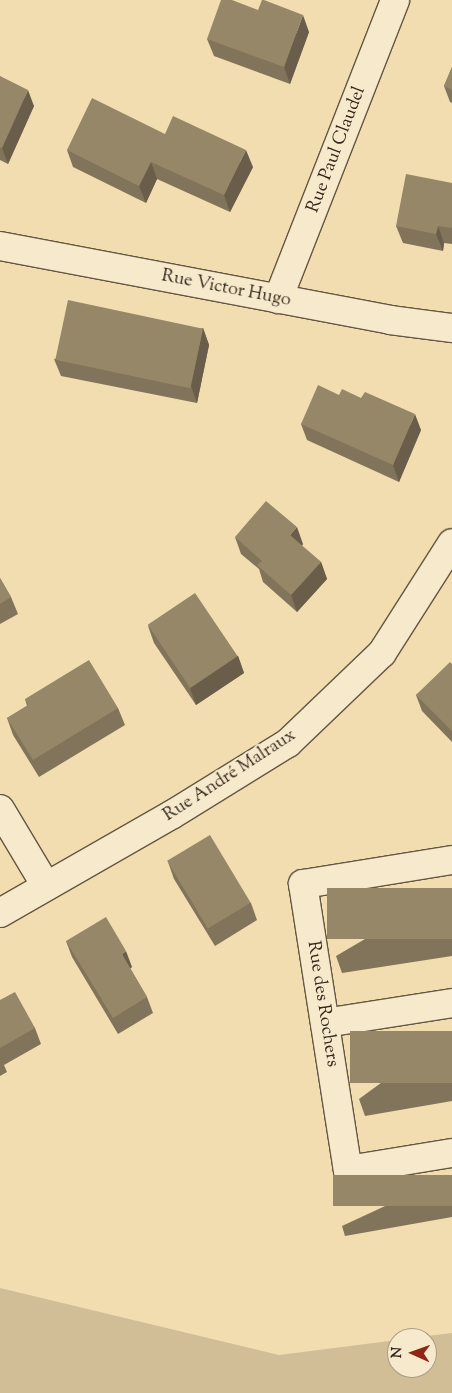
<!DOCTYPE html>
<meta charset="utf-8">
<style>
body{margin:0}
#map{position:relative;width:452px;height:1393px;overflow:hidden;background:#f1ddb0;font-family:"Sorts Mill Goudy",serif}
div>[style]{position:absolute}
.green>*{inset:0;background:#d1be97}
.roads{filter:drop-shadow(1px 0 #645642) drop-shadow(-1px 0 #645642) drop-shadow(0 1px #645642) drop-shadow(0 -1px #645642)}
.minor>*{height:28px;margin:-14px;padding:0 14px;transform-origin:14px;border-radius:14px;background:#f6e9cc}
.tertiary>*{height:28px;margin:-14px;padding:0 14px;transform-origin:14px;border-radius:14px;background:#f6e9cc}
.wall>*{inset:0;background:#82745a}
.shaded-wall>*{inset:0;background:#6a5e4a}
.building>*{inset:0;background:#978769;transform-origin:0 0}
span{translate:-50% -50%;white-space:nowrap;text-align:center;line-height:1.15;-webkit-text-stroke:4px #f6e9cc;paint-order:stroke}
.street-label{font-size:18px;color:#35291d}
.north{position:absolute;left:387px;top:1328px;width:50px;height:50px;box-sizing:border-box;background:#f6e9cc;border:1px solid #a99c86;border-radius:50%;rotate:272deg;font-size:14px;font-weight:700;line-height:20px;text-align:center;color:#35291d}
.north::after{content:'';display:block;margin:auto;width:18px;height:22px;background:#8f2418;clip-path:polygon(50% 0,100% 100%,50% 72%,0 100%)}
</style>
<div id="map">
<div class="green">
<i style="clip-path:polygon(0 1288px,279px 1355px,397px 1340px,397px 1368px,427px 1368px,427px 1338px,411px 1338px,452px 1333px,452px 1393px,0 1393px)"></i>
</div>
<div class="roads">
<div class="minor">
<i style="left:278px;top:299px;width:321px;rotate:-68.6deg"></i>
<i style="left:0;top:809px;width:90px;rotate:59.1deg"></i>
<i style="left:452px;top:860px;width:151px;rotate:170.8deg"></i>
<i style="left:303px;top:884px;width:290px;rotate:81.1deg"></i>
<i style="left:348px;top:1170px;width:105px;rotate:-9.3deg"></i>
<i style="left:0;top:913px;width:199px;rotate:-29.8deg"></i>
<i style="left:173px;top:814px;width:135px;rotate:-31.7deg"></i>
<i style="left:288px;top:743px;width:130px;rotate:-43.8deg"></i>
<i style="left:382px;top:653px;width:130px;rotate:-57.5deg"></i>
<i style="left:325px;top:1023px;width:129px;rotate:-8.9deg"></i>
</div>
<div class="tertiary">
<i style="left:0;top:246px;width:397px;rotate:10.7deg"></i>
<i style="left:390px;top:320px;width:63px;rotate:7.4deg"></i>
</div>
</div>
<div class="wall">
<i style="clip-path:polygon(309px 32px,290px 84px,214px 56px,207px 39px)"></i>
<i style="clip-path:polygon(452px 67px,452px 103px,450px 102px,444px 86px)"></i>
<i style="clip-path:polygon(0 76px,34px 106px,8px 164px,0 160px)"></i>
<i style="clip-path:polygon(165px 134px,253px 167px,230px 212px,157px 179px,146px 203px,73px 167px,67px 150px)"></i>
<i style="clip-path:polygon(452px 183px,452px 244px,444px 243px,443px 251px,403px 243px,396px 226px)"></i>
<i style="clip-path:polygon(203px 328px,209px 345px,197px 403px,61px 376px,54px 359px)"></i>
<i style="clip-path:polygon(339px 395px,361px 398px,421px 430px,399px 482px,307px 440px,301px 424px)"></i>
<i style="clip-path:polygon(235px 537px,303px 544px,302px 546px,321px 562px,327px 579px,297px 612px,263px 582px,259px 569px,241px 554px)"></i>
<i style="clip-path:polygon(0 578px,11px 597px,18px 614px,0 624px)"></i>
<i style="clip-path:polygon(148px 626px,238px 656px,244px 673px,196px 705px,154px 643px)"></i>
<i style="clip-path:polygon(452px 664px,452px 742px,422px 711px,416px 695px)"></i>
<i style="clip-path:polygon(25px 699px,118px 708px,125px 725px,39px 777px,13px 735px,7px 718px,27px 706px)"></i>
<i style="clip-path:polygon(168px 862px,251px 903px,257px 920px,215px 946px,174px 879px)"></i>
<i style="clip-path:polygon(452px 888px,452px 956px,342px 973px,336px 956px)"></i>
<i style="clip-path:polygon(66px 941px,132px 967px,130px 968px,147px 997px,153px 1013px,118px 1034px,72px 957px)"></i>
<i style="clip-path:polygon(0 1000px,35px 1028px,41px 1044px,4px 1065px,7px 1072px,0 1076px)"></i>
<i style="clip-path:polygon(452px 1031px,452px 1101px,365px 1116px,359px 1099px)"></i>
<i style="clip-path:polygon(452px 1175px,452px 1217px,345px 1236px,342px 1226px)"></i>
</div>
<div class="shaded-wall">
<i style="clip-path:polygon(303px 15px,309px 32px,290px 84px,284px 67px)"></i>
<i style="clip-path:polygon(28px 90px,34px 106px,8px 164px,2px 148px)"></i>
<i style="clip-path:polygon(246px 150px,253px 167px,230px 212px,224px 195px)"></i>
<i style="clip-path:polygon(151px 162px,157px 179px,146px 203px,139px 186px)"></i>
<i style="clip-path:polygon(438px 226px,444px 243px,443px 251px,436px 234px)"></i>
<i style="clip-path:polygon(203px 328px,209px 345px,197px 403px,191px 386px)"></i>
<i style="clip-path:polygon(415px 414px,421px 430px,399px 482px,393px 465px)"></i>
<i style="clip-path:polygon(297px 527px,303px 544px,296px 552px,290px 535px)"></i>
<i style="clip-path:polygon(321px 562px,327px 579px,297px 612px,291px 595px)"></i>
<i style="clip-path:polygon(238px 656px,244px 673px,196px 705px,190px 688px)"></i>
<i style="clip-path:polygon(126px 951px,132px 967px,128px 970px,122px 954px)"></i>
</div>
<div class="building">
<i style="clip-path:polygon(221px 0,232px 0,258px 10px,262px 0,264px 0,303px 15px,284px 67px,207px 39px)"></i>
<i style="clip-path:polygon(452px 67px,452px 90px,444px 86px)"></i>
<i style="clip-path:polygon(0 76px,28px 90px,2px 148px,0 147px)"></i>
<i style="clip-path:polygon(92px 98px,165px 134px,173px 116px,246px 150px,224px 195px,151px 162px,139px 186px,67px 150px)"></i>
<i style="clip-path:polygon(406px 174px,452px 183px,452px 228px,438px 226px,436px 234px,396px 226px)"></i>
<i style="left:68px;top:300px;width:138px;height:61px;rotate:12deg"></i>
<i style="clip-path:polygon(318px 385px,339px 395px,342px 389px,361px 398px,365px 392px,415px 414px,393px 465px,301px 424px)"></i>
<i style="clip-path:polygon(266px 501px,297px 527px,290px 535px,321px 562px,291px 595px,257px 565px,262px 561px,235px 537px)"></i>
<i style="clip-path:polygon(0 578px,11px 597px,0 604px)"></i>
<i style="left:195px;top:593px;width:76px;height:57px;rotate:56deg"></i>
<i style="clip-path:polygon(89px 660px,118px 708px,33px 760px,7px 718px,28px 705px,25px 699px)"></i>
<i style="clip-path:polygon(450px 662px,452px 664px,452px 731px,416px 695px)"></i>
<i style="left:210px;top:835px;width:79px;height:50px;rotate:59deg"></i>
<i style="left:452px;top:888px;width:51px;height:125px;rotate:90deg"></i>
<i style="clip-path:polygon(106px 917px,126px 951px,122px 954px,147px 997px,113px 1018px,66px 941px)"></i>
<i style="clip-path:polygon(15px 992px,35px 1028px,0 1048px,0 1000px)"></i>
<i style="left:452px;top:1031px;width:52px;height:102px;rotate:90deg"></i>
<i style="left:452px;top:1175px;width:31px;height:119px;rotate:90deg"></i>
</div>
<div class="street-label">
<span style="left:337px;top:150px;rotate:-69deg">Rue Paul Claudel</span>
<span style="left:226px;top:289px;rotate:11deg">Rue Victor Hugo</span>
<span style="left:230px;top:776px;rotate:-33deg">Rue André Malraux</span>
<span style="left:322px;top:1004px;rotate:81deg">Rue des Rochers</span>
</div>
<div class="north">N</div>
</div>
